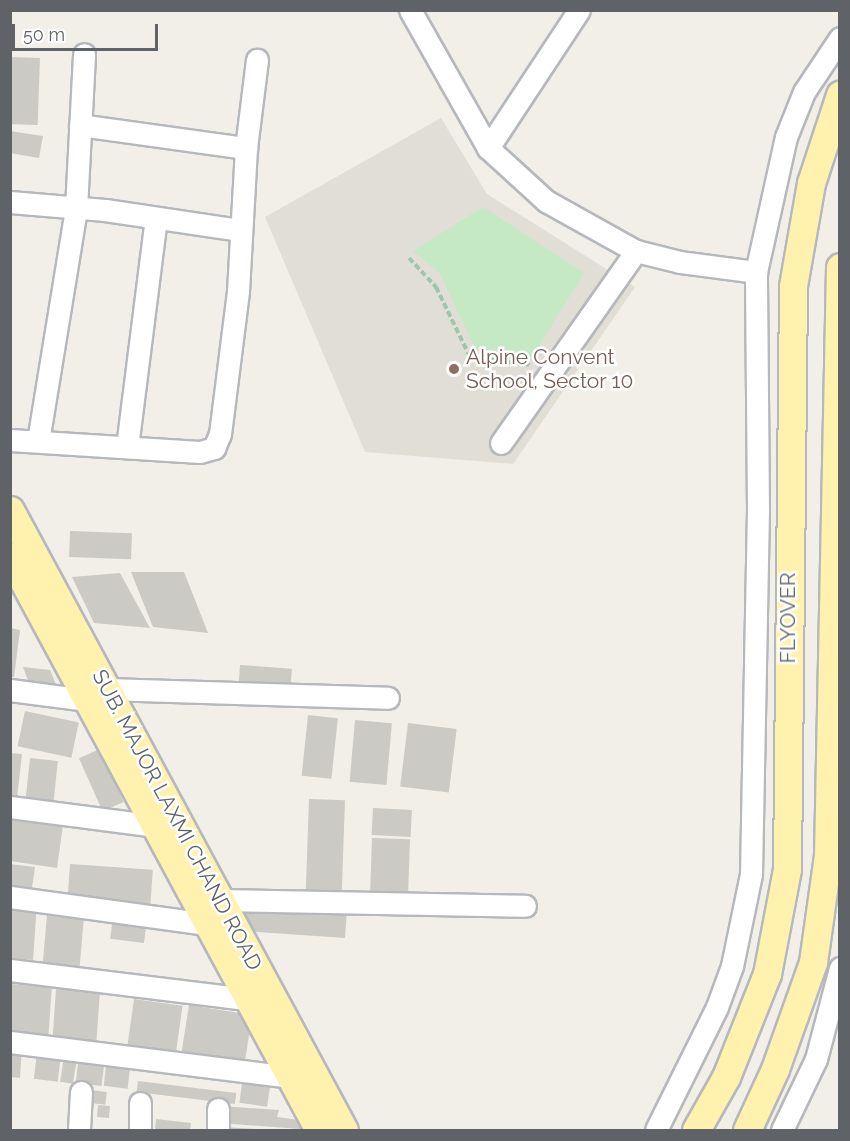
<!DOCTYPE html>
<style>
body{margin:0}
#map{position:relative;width:850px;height:1141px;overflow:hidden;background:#f1efe8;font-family:Raleway,sans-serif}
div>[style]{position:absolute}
.education>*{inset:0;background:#e1ded6}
.green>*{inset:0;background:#c5e8c5}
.building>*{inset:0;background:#cccac5;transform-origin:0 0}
.path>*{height:4px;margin-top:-2px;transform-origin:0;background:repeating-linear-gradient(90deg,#9cc7a9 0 6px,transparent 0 9px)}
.roads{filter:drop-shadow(2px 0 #b5b8bc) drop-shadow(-2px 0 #b5b8bc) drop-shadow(0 2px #b5b8bc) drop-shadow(0 -2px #b5b8bc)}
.minor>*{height:21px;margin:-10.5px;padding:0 10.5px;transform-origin:10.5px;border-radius:10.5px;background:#fff}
.major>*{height:27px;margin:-13.5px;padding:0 13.5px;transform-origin:13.5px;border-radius:13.5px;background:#fff2af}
.dots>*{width:16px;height:16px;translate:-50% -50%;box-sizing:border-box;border:3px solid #fff;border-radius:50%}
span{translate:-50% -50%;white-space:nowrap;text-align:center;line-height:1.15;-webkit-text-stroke:5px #fff;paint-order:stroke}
.education-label{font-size:21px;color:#785e54}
.left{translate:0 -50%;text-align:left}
.street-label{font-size:21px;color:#5f6368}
.frame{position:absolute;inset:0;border:12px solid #5f6368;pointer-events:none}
.scale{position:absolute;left:12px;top:24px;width:146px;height:27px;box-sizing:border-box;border:3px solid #5f6368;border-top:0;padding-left:8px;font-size:18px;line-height:21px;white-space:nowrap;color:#5f6368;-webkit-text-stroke:4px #fff;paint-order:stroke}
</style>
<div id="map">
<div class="education">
<i style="clip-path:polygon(441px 118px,487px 194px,635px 287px,513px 464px,365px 452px,265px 217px)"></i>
</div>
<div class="green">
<i style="clip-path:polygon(483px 207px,584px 273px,531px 359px,484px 354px,475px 349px,440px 274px,413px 251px)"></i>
</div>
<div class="building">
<i style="left:10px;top:57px;width:30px;height:67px;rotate:2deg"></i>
<i style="clip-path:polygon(10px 131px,43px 136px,39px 158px,10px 153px)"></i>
<i style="left:70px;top:531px;width:62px;height:26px;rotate:2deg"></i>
<i style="clip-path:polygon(131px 572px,184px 572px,208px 633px,153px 627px)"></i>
<i style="clip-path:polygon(120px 573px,150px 628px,94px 623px,72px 577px)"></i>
<i style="clip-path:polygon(10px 628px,20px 630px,14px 677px,10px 677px)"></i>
<i style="left:240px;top:665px;width:52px;height:24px;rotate:4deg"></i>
<i style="clip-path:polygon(23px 667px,50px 670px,57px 687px,29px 683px)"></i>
<i style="left:25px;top:711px;width:55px;height:36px;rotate:12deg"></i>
<i style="left:308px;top:715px;width:30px;height:61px;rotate:6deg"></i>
<i style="left:355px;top:720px;width:37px;height:62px;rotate:5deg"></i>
<i style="left:408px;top:723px;width:49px;height:64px;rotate:7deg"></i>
<i style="left:100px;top:749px;width:58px;height:23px;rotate:66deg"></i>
<i style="clip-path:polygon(10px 753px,22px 754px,17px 798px,10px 797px)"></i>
<i style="left:30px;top:758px;width:28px;height:41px;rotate:6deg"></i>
<i style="left:309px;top:799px;width:36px;height:93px;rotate:2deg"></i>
<i style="left:373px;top:808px;width:39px;height:27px;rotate:3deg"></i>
<i style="clip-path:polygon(10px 811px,27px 814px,26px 821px,42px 824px,43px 816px,64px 818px,57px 868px,10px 861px)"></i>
<i style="left:372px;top:838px;width:38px;height:55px;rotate:2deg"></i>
<i style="clip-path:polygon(10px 864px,35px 867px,31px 895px,10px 893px)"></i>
<i style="left:70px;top:864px;width:83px;height:34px;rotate:4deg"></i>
<i style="clip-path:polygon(10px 901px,37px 903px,33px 960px,10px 958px)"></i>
<i style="left:245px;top:905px;width:102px;height:26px;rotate:4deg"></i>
<i style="left:47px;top:915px;width:37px;height:50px;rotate:5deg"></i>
<i style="left:113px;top:916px;width:34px;height:23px;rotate:7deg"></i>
<i style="left:10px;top:984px;width:42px;height:53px;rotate:4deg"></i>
<i style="left:56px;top:989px;width:44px;height:50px;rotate:4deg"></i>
<i style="left:134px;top:999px;width:49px;height:46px;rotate:8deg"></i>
<i style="left:189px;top:1005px;width:64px;height:49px;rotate:9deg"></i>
<i style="clip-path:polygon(10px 1045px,22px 1046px,20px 1078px,10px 1077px)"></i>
<i style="left:37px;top:1053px;width:24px;height:26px;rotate:7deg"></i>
<i style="left:79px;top:1056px;width:26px;height:27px;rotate:7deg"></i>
<i style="left:64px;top:1057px;width:13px;height:25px;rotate:9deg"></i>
<i style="left:107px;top:1059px;width:24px;height:27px;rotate:7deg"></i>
<i style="left:243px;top:1077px;width:28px;height:26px;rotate:8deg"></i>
<i style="left:138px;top:1081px;width:99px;height:11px;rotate:7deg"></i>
<i style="left:83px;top:1089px;width:24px;height:13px;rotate:7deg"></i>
<i style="left:98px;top:1105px;width:12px;height:12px;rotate:5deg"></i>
<i style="clip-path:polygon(219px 1106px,279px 1110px,277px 1117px,299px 1120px,300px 1129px,219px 1123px)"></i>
<i style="clip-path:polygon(156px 1119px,191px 1123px,190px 1130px,155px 1130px)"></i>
<i style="clip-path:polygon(224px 1127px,258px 1129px,258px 1130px,224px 1130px)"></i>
</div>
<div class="path">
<i style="left:409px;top:258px;width:40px;rotate:47deg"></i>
<i style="left:436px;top:287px;width:78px;rotate:64.1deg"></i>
<i style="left:470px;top:357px;width:62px;rotate:7.5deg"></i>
</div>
<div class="roads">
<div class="minor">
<i style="left:410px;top:10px;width:159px;rotate:60.5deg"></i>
<i style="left:488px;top:148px;width:79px;rotate:42.4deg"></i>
<i style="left:546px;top:201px;width:103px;rotate:29.1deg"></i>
<i style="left:636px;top:251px;width:45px;rotate:14deg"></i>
<i style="left:680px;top:262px;width:77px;rotate:7.5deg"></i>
<i style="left:80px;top:125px;width:168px;rotate:7.9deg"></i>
<i style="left:488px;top:148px;width:165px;rotate:-56.6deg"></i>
<i style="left:10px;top:202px;width:95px;rotate:4.8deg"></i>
<i style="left:105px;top:210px;width:137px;rotate:8.4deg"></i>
<i style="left:10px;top:440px;width:190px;rotate:3.6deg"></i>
<i style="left:200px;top:452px;width:15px;rotate:-16deg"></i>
<i style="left:214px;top:448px;width:15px;rotate:-67deg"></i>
<i style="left:220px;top:434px;width:144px;rotate:-82.8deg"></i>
<i style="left:238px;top:291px;width:143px;rotate:-86.8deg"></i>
<i style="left:246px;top:148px;width:89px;rotate:-82.9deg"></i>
<i style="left:38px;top:441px;width:236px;rotate:-80.7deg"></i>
<i style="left:76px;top:208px;width:154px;rotate:-87deg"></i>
<i style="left:501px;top:443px;width:235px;rotate:-54.9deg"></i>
<i style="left:127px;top:447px;width:230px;rotate:-82.8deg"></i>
<i style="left:107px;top:689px;width:281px;rotate:1.8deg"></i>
<i style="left:10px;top:690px;width:78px;rotate:7.4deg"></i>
<i style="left:10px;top:807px;width:140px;rotate:7.4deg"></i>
<i style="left:149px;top:825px;width:18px;rotate:-19deg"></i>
<i style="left:10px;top:897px;width:199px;rotate:7.8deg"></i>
<i style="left:220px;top:900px;width:305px;rotate:1.1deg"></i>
<i style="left:10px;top:970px;width:230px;rotate:7deg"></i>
<i style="left:238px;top:998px;width:22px;rotate:-24deg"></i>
<i style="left:10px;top:1042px;width:282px;rotate:7.1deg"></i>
<i style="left:79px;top:1130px;width:38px;rotate:-87deg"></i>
<i style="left:140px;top:1130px;width:27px;rotate:-90deg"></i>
<i style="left:218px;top:1130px;width:21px;rotate:-90deg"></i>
<i style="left:656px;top:1130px;width:137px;rotate:-63.6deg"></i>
<i style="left:717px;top:1007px;width:44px;rotate:-69.9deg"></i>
<i style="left:732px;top:966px;width:94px;rotate:-78.3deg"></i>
<i style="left:751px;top:874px;width:364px;rotate:-88.9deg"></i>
<i style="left:758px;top:510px;width:238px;rotate:-90.5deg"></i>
<i style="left:756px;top:272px;width:138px;rotate:-77.5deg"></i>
<i style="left:786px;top:137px;width:48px;rotate:-68.2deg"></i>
<i style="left:804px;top:92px;width:65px;rotate:-56.3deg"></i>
<i style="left:782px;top:1130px;width:79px;rotate:-64.4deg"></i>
<i style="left:816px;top:1059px;width:94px;rotate:-75.2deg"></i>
</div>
<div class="major">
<i style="left:10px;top:510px;width:704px;rotate:61.69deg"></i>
<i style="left:10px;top:556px;width:652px;rotate:61.71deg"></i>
<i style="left:696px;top:1130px;width:61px;rotate:-60.5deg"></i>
<i style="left:726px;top:1077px;width:111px;rotate:-68.3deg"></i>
<i style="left:767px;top:974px;width:107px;rotate:-79.2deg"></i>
<i style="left:787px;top:869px;width:583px;rotate:-89.41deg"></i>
<i style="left:793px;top:286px;width:105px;rotate:-80.1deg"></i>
<i style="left:811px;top:183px;width:93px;rotate:-71.8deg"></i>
<i style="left:747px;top:1130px;width:67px;rotate:-65.3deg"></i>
<i style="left:775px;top:1069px;width:114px;rotate:-70.4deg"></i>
<i style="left:813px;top:962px;width:108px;rotate:-82deg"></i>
<i style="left:828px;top:855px;width:588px;rotate:-88.83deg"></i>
</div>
</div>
<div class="dots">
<i style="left:454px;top:369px;background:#8d6e63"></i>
</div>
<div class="education-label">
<span class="left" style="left:466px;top:369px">Alpine Convent<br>School, Sector 10</span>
</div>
<div class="street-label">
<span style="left:788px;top:618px;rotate:-90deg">FLYOVER</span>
<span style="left:177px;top:820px;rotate:62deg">SUB. MAJOR LAXMI CHAND ROAD</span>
</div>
<div class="frame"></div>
<div class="scale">50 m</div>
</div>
